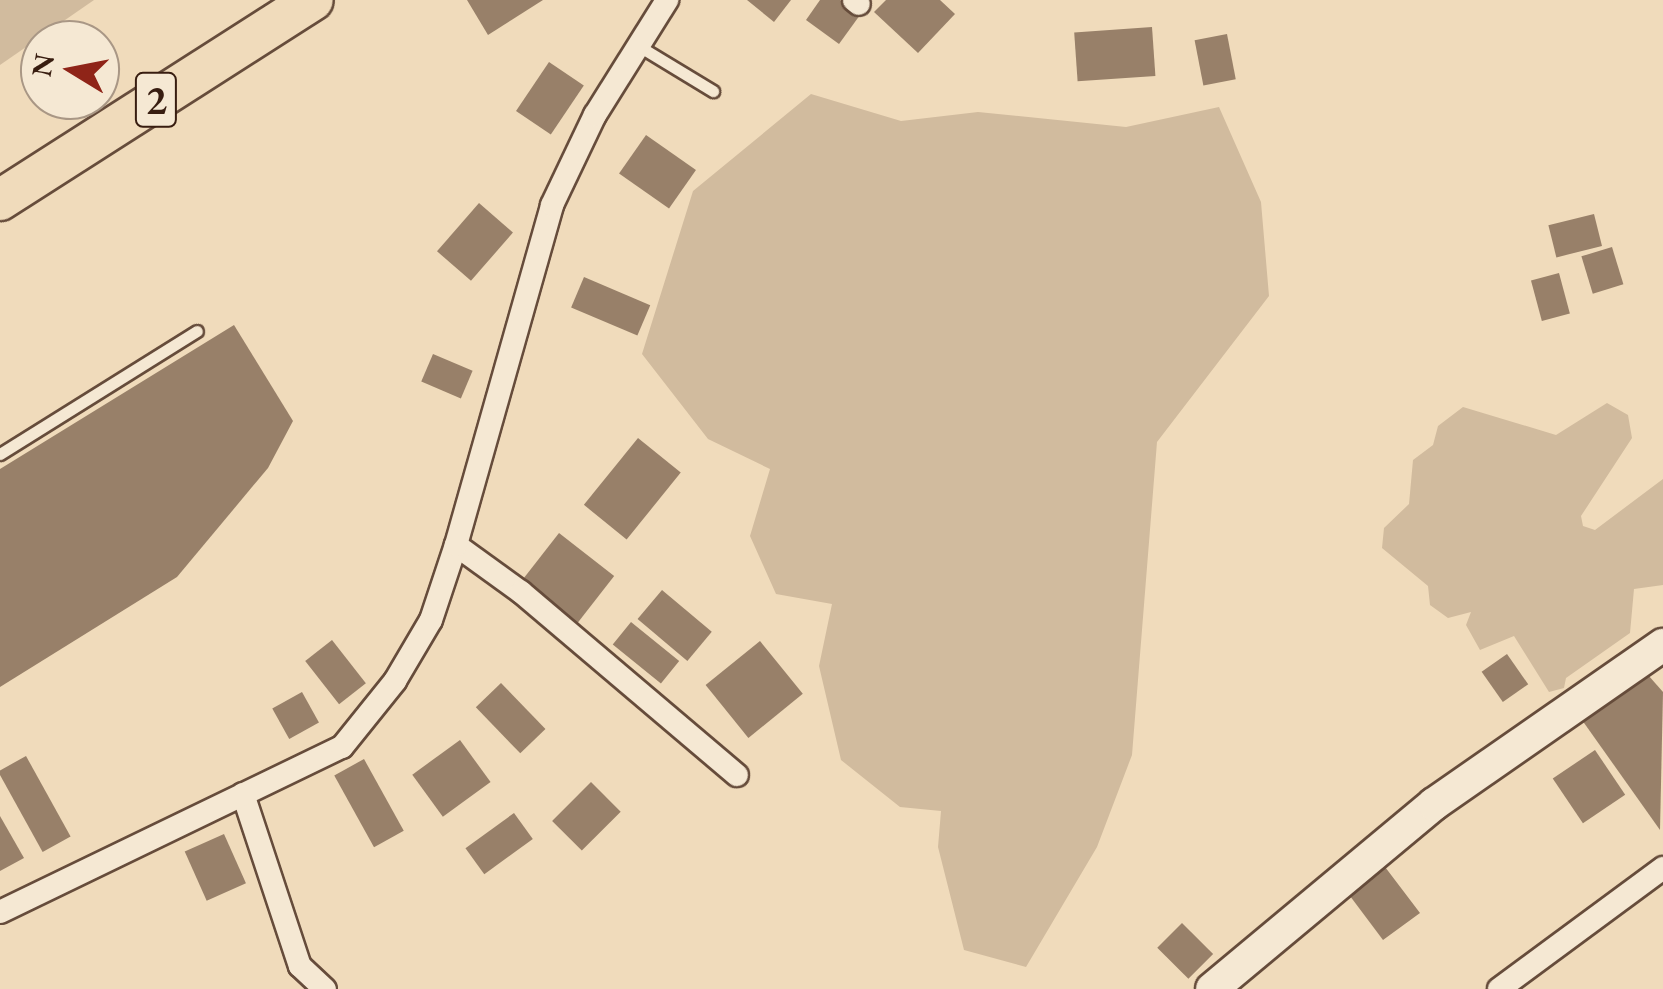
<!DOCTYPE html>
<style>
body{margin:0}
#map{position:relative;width:1663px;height:989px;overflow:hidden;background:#f0dbbb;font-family:"EB Garamond",serif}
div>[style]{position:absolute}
.green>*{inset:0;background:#d1bb9e}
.building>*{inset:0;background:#988069;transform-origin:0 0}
.roads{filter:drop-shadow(2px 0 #664c3b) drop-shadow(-2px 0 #664c3b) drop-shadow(0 2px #664c3b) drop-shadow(0 -2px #664c3b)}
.lane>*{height:11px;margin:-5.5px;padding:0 5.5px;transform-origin:5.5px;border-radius:5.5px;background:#f5e8d3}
.street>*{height:22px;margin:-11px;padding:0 11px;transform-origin:11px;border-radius:11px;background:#f5e8d3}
.secondary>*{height:32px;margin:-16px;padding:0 16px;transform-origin:16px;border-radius:16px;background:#f5e8d3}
.highway>*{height:40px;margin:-20px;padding:0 20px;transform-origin:20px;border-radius:20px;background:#f0dbbb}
span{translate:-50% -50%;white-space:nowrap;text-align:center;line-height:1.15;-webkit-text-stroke:8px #f5e8d3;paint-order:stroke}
.shield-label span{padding:2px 8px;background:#f5e8d3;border:2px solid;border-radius:8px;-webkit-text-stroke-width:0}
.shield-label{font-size:42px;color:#381d10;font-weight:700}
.north{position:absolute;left:20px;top:20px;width:100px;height:100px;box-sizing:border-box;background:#f5e8d3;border:2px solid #a99785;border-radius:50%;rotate:280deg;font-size:28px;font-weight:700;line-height:40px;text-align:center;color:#381d10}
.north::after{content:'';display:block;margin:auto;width:35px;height:45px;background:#8f2418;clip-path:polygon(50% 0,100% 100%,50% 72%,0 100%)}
</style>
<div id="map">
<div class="green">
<i style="clip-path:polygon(0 0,94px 0,0 65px)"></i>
<i style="clip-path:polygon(811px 94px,901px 121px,978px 112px,1126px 127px,1219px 107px,1261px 202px,1269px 296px,1157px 442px,1132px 755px,1097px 847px,1026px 967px,964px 950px,938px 847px,941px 811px,900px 807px,841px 760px,819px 666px,832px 604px,776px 594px,750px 536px,770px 469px,708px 439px,642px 354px,693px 191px)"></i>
<i style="clip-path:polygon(1607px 403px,1628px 415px,1632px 438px,1581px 516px,1583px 526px,1595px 530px,1663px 479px,1663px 585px,1634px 589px,1630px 633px,1566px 678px,1564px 688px,1549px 692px,1514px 636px,1480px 650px,1466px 625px,1471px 612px,1448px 618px,1430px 605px,1428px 586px,1382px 548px,1384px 528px,1409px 504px,1413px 460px,1433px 445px,1438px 426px,1463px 407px,1556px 435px)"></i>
</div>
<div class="building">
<i style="clip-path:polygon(467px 0,543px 0,488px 35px)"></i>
<i style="clip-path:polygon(747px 0,791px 0,774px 22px)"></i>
<i style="clip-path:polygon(820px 0,840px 0,860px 15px,839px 44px,806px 20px)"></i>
<i style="clip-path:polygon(886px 0,940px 0,955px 14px,918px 53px,874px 12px)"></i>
<i style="left:1152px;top:27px;width:49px;height:78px;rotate:86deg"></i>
<i style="left:1227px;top:34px;width:46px;height:33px;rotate:79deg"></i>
<i style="left:549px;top:62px;width:42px;height:59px;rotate:34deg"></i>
<i style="left:646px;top:135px;width:61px;height:47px;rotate:35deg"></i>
<i style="left:479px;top:203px;width:45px;height:64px;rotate:41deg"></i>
<i style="left:1594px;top:214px;width:33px;height:47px;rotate:76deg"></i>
<i style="left:1612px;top:247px;width:39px;height:32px;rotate:73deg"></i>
<i style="left:1559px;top:273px;width:42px;height:29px;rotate:75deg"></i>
<i style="left:584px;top:277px;width:72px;height:33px;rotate:23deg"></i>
<i style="clip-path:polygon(234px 325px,293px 421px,268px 468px,177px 577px,0 687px,0 469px)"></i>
<i style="left:433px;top:354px;width:43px;height:30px;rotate:23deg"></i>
<i style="left:638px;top:438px;width:55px;height:86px;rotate:39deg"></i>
<i style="left:559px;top:533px;width:70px;height:63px;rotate:38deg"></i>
<i style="left:662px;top:590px;width:65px;height:38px;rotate:40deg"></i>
<i style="left:631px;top:622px;width:62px;height:29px;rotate:39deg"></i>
<i style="left:332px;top:640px;width:55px;height:34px;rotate:52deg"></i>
<i style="left:760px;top:641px;width:68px;height:70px;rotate:51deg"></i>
<i style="left:1507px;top:654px;width:37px;height:31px;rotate:55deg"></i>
<i style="clip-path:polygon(1641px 667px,1663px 692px,1660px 830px,1577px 713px)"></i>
<i style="left:501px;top:683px;width:64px;height:35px;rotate:46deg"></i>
<i style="left:302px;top:692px;width:35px;height:34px;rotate:61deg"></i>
<i style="left:460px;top:740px;width:52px;height:59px;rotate:54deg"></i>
<i style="left:1595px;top:750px;width:54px;height:51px;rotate:56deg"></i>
<i style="left:26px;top:756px;width:92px;height:32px;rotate:61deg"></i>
<i style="left:364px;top:759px;width:82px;height:34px;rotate:61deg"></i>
<i style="left:591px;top:782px;width:42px;height:55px;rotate:45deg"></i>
<i style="left:514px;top:813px;width:32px;height:60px;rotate:54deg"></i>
<i style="clip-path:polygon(0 816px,24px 858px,0 871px)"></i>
<i style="left:224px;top:834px;width:54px;height:43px;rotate:66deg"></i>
<i style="clip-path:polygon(1379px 859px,1420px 913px,1383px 940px,1350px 896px,1368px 882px,1360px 873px)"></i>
<i style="left:1182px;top:923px;width:44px;height:35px;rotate:45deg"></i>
</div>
<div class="roads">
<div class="lane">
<i style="left:637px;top:45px;width:89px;rotate:31.2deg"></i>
<i style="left:0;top:454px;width:232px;rotate:-32deg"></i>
</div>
<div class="street">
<i style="left:854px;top:0;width:6px;rotate:39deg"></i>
<i style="left:456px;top:545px;width:80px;rotate:35.9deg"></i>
<i style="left:521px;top:592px;width:283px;rotate:40.3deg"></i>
<i style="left:243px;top:794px;width:181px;rotate:71.7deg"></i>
<i style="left:300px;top:966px;width:34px;rotate:43deg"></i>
<i style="left:0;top:912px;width:380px;rotate:-25.8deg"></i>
<i style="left:342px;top:747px;width:85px;rotate:-51.2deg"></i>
<i style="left:395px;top:681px;width:71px;rotate:-59.5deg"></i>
<i style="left:431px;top:620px;width:79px;rotate:-71.6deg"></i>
<i style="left:456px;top:545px;width:353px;rotate:-74.2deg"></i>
<i style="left:552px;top:205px;width:100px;rotate:-64.5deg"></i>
<i style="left:595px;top:115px;width:136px;rotate:-57.9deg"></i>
<i style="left:1499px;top:989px;width:204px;rotate:-36.4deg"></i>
</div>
<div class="secondary">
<i style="left:1212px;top:989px;width:289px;rotate:-39.8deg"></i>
<i style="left:1434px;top:804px;width:279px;rotate:-34.8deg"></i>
</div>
<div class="highway">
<i style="left:0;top:200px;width:371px;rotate:-32.6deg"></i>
</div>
</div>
<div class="shield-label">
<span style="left:156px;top:100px">2</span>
</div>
<div class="north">N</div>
</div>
